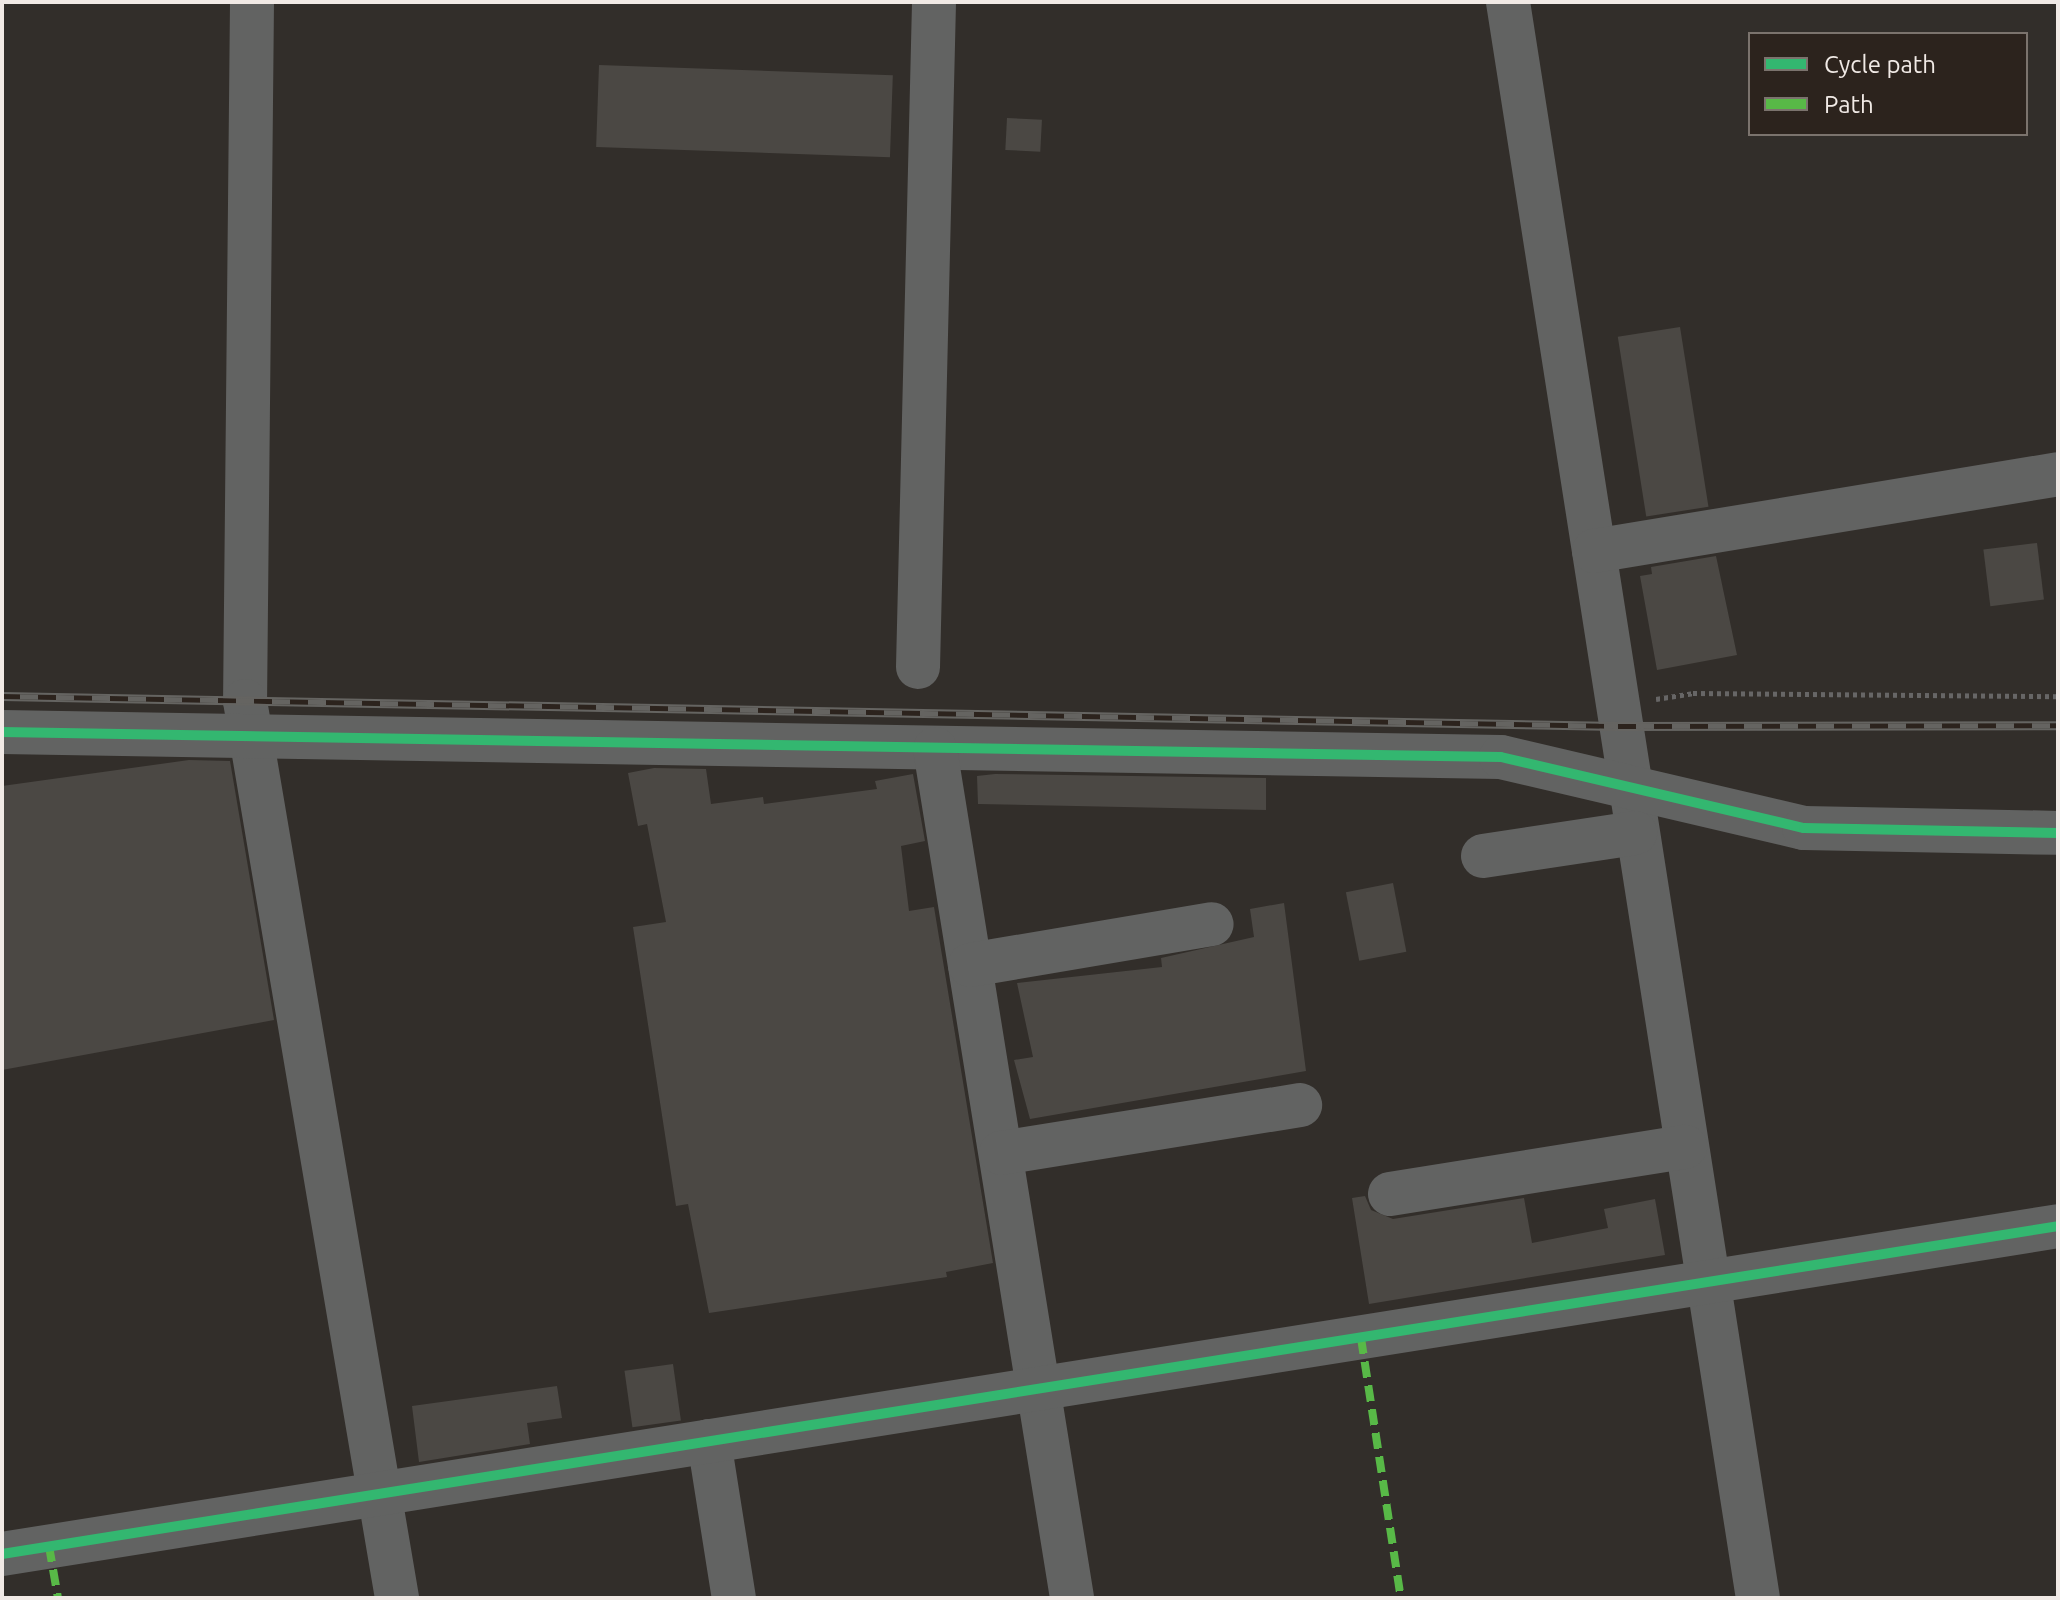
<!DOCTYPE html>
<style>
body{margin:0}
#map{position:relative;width:2060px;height:1600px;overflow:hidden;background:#322e2a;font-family:Ubuntu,sans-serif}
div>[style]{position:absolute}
.building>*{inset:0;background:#4b4844;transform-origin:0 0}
.path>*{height:5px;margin-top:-2.5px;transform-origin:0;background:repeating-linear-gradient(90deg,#676666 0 4px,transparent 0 8px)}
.minor>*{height:44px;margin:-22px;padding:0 22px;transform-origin:22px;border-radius:22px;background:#626362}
.rail>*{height:9px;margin-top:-4.5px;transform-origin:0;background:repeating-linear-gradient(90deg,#2c231d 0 18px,#656461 0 36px);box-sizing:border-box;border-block:2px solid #656461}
.quiet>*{height:8px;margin-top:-4px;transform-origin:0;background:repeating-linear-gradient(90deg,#58b947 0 16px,transparent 0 24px)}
.cycleway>*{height:10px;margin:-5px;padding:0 5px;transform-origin:5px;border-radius:5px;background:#33b770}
span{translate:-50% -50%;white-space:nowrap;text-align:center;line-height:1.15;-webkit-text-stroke:7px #2c231d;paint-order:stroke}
.frame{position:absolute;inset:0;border:4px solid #f1eae6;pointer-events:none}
.legend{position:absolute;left:1748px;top:32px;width:280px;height:104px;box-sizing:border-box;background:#2c231d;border:2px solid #7b736d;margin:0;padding:10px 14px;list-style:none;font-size:24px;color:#f1eae6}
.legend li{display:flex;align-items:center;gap:16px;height:40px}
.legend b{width:40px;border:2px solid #7b736d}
</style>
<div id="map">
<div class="building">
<i style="left:599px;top:65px;width:294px;height:82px;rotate:2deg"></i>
<i style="left:1007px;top:118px;width:35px;height:32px;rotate:3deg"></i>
<i style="left:1680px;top:327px;width:182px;height:63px;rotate:81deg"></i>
<i style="left:2037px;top:543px;width:57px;height:54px;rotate:83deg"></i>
<i style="clip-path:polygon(1716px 556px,1737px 655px,1657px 670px,1640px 576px,1652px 574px,1651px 567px)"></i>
<i style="clip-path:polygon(189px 760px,230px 761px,274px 1020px,2px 1070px,2px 786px)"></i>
<i style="clip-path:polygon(654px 768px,706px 769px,711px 804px,763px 797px,764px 804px,877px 789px,875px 781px,913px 774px,925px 841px,901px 846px,909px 911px,934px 907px,993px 1263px,946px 1272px,947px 1277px,709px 1313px,688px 1204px,676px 1206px,633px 927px,666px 922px,647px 824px,638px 826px,628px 773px)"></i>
<i style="clip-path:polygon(995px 774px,1266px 778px,1266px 810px,978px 804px,977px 776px)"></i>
<i style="left:1393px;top:883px;width:70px;height:48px;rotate:79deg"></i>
<i style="clip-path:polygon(1284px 903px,1306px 1071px,1030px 1119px,1014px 1060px,1033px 1057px,1017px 983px,1162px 967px,1161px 958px,1254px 937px,1250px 909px)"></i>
<i style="clip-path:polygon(1365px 1196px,1371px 1210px,1393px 1219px,1524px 1198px,1532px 1243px,1608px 1228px,1604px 1209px,1655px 1199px,1665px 1255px,1369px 1304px,1352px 1198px)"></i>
<i style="left:673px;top:1364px;width:57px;height:49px;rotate:82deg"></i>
<i style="clip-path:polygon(557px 1386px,562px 1418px,527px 1423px,530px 1444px,419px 1462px,412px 1406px)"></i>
</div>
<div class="path">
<i style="left:1656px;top:699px;width:37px;rotate:-9deg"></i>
<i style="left:1693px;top:693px;width:365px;rotate:0.5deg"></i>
</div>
<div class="minor">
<i style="left:252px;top:2px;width:699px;rotate:90.57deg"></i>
<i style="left:245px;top:701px;width:910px;rotate:80.38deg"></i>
<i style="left:1508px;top:2px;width:1615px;rotate:81.1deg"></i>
<i style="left:1594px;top:551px;width:470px;rotate:-9.4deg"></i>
<i style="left:918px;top:667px;width:665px;rotate:-88.62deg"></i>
<i style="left:2px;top:732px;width:1499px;rotate:0.96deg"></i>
<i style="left:1501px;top:757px;width:311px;rotate:13.2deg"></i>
<i style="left:1804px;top:828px;width:254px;rotate:1.1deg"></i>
<i style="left:935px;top:749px;width:860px;rotate:80.83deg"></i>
<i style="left:1483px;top:856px;width:154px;rotate:-8.6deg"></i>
<i style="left:970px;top:965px;width:245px;rotate:-9.6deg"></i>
<i style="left:1001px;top:1153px;width:303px;rotate:-9.1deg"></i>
<i style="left:1390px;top:1194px;width:299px;rotate:-9.1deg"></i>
<i style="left:709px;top:1441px;width:159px;rotate:81deg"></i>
<i style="left:2px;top:1554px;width:2082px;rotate:-9.06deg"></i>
</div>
<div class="rail">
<i style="left:2px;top:696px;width:1616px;rotate:1.06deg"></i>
<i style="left:1618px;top:726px;width:440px;rotate:-0.1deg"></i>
</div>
<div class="quiet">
<i style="left:1361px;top:1338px;width:263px;rotate:81.3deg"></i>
<i style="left:49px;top:1546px;width:53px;rotate:80.2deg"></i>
</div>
<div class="cycleway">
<i style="left:2px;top:732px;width:1499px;rotate:0.96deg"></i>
<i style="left:1501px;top:757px;width:311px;rotate:13.2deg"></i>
<i style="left:1804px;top:828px;width:254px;rotate:1.1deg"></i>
<i style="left:2px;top:1554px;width:2082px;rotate:-9.06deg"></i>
</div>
<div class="frame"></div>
<ul class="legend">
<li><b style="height:10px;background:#33b770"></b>Cycle path</li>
<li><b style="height:10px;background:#58b947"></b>Path</li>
</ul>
</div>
